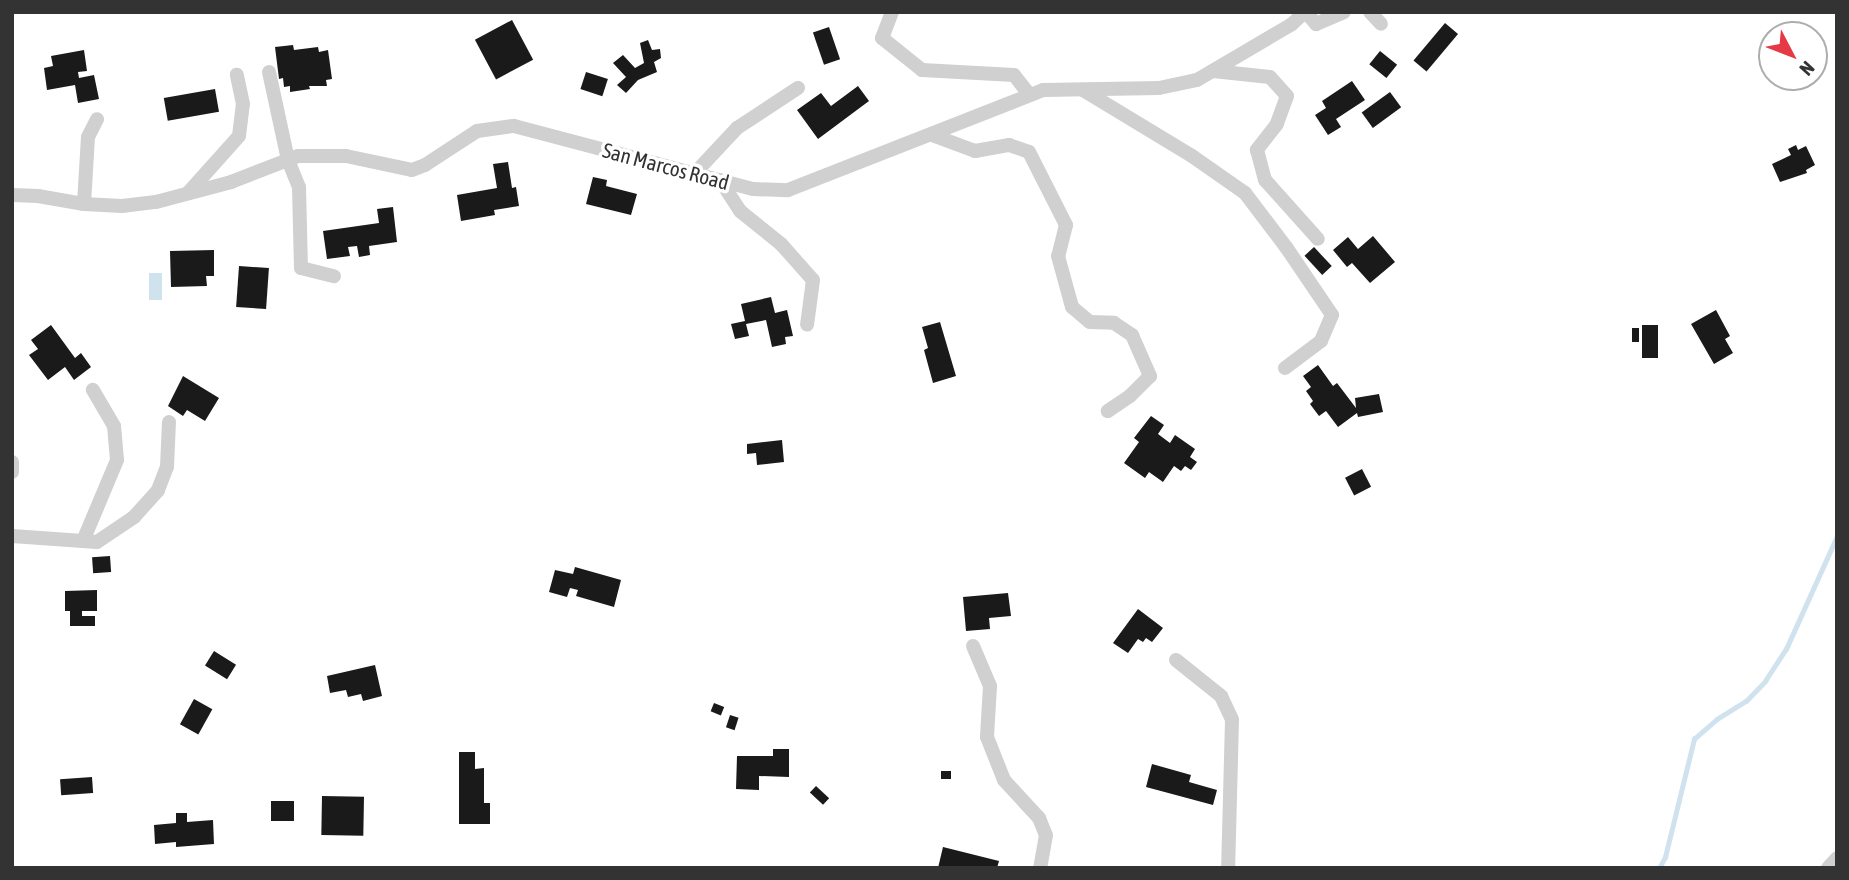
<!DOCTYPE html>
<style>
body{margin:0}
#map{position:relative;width:1849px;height:880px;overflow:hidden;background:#fff;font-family:"Asap Condensed",sans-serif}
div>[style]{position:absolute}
.water>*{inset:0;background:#cfe2ee;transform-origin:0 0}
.stream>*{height:4.5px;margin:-2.25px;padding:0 2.25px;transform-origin:2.25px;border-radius:2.25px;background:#cfe2ee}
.building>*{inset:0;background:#1a1a1a;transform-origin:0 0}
.minor>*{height:14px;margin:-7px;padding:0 7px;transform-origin:7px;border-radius:7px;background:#d0d0d0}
span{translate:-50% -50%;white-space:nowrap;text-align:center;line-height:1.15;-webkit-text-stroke:7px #fff;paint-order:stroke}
.street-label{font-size:21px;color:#333}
.frame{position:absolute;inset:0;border:14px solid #333;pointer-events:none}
.north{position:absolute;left:1758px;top:21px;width:70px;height:70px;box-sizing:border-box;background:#fff;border:2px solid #adadad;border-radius:50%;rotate:132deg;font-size:19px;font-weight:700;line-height:28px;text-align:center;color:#333}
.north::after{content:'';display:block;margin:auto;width:24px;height:32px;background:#e63946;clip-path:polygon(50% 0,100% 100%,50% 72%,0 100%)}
</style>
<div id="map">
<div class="water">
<i style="left:149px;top:273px;width:13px;height:27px"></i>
</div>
<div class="stream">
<i style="left:1659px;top:868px;width:13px;rotate:-61deg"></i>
<i style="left:1665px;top:857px;width:122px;rotate:-76.2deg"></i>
<i style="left:1694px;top:739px;width:30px;rotate:-41deg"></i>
<i style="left:1717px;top:719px;width:34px;rotate:-32deg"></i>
<i style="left:1746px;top:701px;width:28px;rotate:-46deg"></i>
<i style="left:1765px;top:681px;width:38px;rotate:-57deg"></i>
<i style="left:1786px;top:649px;width:124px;rotate:-65.7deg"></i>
</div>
<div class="building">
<i style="left:512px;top:20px;width:45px;height:42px;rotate:62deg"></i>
<i style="left:1445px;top:23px;width:17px;height:49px;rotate:40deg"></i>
<i style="left:829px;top:27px;width:34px;height:17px;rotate:71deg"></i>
<i style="clip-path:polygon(648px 40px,652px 50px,660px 49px,661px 58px,654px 62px,657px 72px,638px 80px,626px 93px,617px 85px,626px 77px,613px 63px,623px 55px,635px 68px,644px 63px,640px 43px)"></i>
<i style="clip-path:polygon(293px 45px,294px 50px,318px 47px,319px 52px,328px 50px,332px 79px,326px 80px,327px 86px,309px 86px,310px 89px,290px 92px,290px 86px,284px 87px,283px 78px,279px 79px,275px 47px)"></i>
<i style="clip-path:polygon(84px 50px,87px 71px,78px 72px,79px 78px,94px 75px,99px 99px,78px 103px,75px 85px,47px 90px,44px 68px,53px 66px,51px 56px)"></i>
<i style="left:1380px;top:51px;width:22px;height:17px;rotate:39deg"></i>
<i style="left:586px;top:72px;width:23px;height:18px;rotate:18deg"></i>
<i style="clip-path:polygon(1352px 81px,1365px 100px,1336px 119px,1341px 127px,1328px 135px,1315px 115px,1326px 108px,1322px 101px)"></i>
<i style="clip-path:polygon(858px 86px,869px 101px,818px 139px,797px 110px,821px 93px,831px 106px)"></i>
<i style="left:215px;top:89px;width:23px;height:52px;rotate:80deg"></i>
<i style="left:1390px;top:92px;width:19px;height:35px;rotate:54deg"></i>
<i style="clip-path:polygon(1796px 145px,1798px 150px,1806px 146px,1815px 165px,1806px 170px,1807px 173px,1780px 182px,1772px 164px,1791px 155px,1788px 149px)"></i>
<i style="clip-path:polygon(508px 162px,512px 188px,516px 187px,519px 206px,494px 210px,495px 215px,461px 221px,457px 195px,497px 188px,493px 164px)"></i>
<i style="clip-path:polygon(593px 177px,607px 180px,606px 186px,637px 194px,631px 215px,586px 204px)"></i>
<i style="clip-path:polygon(393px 207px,397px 242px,369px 246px,370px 255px,359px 257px,357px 246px,348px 247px,350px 256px,327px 259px,323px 231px,379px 223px,377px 209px)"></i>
<i style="clip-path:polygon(1373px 236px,1395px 262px,1370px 283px,1352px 263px,1347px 267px,1333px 250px,1348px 237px,1358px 249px)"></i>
<i style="left:1314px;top:247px;width:26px;height:13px;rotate:47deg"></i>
<i style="clip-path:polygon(214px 250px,214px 276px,206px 276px,207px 286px,171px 287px,170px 251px)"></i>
<i style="left:239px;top:266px;width:30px;height:41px;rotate:4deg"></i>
<i style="clip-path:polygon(771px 297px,775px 313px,787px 310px,793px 336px,785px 337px,786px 344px,772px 347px,766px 320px,746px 324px,749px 336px,735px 339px,731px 324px,745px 321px,741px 304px)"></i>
<i style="clip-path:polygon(1716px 310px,1730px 336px,1725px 339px,1733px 353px,1714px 364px,1691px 324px)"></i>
<i style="clip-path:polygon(940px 322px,956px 376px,933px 383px,924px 350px,928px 348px,922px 327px)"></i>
<i style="clip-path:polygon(51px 325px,75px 358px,81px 353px,91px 367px,74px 380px,65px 367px,48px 380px,29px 355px,38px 349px,31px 340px)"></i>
<i style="left:1642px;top:325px;width:16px;height:33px"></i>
<i style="left:1632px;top:328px;width:7px;height:14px"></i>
<i style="clip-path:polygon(1318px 365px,1333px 386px,1337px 383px,1356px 408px,1355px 398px,1379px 394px,1383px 412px,1358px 417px,1357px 413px,1338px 427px,1326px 411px,1319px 416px,1310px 404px,1313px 401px,1306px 391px,1311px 387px,1303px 376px)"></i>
<i style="clip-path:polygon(183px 376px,219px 398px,205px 421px,187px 410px,183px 416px,168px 406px)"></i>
<i style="clip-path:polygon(1151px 416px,1164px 425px,1158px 434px,1170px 443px,1175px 435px,1195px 449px,1190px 457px,1197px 462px,1191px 470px,1185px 466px,1181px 471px,1174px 466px,1163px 482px,1149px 472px,1145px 478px,1124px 463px,1139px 442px,1134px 438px)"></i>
<i style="clip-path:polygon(782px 440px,784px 462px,757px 465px,756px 453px,747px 454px,747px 444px)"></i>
<i style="left:1362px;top:469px;width:20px;height:19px;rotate:63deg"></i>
<i style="left:110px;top:556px;width:16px;height:18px;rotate:86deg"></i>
<i style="clip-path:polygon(575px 567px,621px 580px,614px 607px,576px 596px,578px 590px,570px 588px,567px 597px,549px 592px,555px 570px,573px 574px)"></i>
<i style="clip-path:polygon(97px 590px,97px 611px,82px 611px,82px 616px,95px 616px,95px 626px,70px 626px,70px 611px,65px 611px,65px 591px)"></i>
<i style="clip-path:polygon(1008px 593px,1011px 616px,989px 618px,990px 629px,966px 631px,963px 597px)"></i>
<i style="clip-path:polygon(1138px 609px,1163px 628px,1152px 642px,1146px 638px,1143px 642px,1138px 639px,1128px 653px,1113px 643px)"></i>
<i style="left:214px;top:651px;width:26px;height:17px;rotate:32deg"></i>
<i style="clip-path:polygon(375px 665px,382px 696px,363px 701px,361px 694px,348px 697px,346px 690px,330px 693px,327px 676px)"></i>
<i style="left:194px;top:699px;width:21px;height:29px;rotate:29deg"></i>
<i style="left:714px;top:703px;width:11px;height:9px;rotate:22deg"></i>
<i style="left:730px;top:715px;width:9px;height:13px;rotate:18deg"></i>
<i style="clip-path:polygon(773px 749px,789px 749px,789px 777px,759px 776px,759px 790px,736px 789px,737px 756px,773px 756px)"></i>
<i style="clip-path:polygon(459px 752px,475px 752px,475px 769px,484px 768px,484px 803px,490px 803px,490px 824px,459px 824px)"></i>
<i style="clip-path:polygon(1152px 764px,1191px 775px,1189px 782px,1217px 790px,1213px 805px,1146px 787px)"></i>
<i style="left:941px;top:771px;width:10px;height:8px"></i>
<i style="left:92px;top:777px;width:16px;height:32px;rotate:86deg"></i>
<i style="left:816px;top:786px;width:18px;height:9px;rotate:43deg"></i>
<i style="left:322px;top:796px;width:42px;height:39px;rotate:1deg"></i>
<i style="left:271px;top:801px;width:23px;height:20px"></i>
<i style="clip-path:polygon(176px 813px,187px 813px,187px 822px,213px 820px,214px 844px,176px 847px,176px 842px,155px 844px,154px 825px,176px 823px)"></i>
<i style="clip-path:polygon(943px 847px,999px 861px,997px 868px,938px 868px)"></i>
</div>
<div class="minor">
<i style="left:892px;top:12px;width:28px;rotate:111deg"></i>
<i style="left:882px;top:38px;width:51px;rotate:38.7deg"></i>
<i style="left:922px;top:70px;width:92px;rotate:3.1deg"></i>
<i style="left:1014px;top:75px;width:24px;rotate:52deg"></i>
<i style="left:1306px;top:12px;width:16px;rotate:50deg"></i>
<i style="left:1316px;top:24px;width:30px;rotate:-23deg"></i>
<i style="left:1370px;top:12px;width:16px;rotate:47deg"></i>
<i style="left:1213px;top:71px;width:57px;rotate:6deg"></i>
<i style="left:1270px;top:77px;width:25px;rotate:48deg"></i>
<i style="left:1287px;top:96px;width:30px;rotate:110deg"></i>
<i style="left:1277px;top:124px;width:33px;rotate:128deg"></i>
<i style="left:1257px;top:150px;width:31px;rotate:75deg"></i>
<i style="left:1265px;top:180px;width:79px;rotate:48.1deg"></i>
<i style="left:269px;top:72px;width:90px;rotate:77.8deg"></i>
<i style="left:288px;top:160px;width:29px;rotate:68deg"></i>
<i style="left:299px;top:187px;width:81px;rotate:88.6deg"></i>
<i style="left:301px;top:268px;width:34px;rotate:14deg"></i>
<i style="left:1083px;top:90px;width:127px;rotate:31.2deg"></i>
<i style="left:1192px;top:156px;width:65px;rotate:34.9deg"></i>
<i style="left:1245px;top:193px;width:68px;rotate:52.8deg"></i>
<i style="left:1286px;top:247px;width:82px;rotate:55.9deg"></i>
<i style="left:1332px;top:315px;width:28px;rotate:113deg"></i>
<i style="left:1321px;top:341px;width:45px;rotate:143.1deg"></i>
<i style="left:932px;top:135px;width:46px;rotate:20.4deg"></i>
<i style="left:975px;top:151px;width:35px;rotate:-10deg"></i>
<i style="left:1009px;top:145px;width:21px;rotate:19deg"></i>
<i style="left:1029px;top:152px;width:82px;rotate:63.1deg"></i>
<i style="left:1066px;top:225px;width:32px;rotate:104deg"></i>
<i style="left:1058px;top:256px;width:53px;rotate:74.6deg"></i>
<i style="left:1072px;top:307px;width:23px;rotate:40deg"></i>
<i style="left:1090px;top:322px;width:24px;rotate:2deg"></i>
<i style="left:1114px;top:323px;width:22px;rotate:34deg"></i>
<i style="left:1132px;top:335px;width:45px;rotate:66.3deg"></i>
<i style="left:1150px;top:376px;width:28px;rotate:135deg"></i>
<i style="left:1130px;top:396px;width:27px;rotate:146deg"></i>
<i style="left:695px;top:173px;width:62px;rotate:-47deg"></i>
<i style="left:737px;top:128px;width:73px;rotate:-33.3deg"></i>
<i style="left:720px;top:180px;width:37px;rotate:57deg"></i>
<i style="left:740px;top:211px;width:53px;rotate:38.8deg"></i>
<i style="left:781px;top:244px;width:48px;rotate:48.4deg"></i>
<i style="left:813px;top:280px;width:45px;rotate:97.6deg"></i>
<i style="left:188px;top:193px;width:76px;rotate:-48.2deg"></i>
<i style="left:239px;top:136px;width:32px;rotate:-83deg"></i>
<i style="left:243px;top:104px;width:30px;rotate:-102deg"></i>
<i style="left:12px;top:195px;width:26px;rotate:2deg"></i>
<i style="left:38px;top:196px;width:47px;rotate:9.9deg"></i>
<i style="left:84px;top:204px;width:38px;rotate:3deg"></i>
<i style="left:122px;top:206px;width:34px;rotate:-7deg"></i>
<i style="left:156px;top:202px;width:78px;rotate:-14.9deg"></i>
<i style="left:231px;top:182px;width:72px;rotate:-21.2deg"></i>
<i style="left:298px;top:156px;width:48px"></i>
<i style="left:346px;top:156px;width:67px;rotate:12deg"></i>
<i style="left:412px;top:170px;width:14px;rotate:-21deg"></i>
<i style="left:425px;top:165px;width:62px;rotate:-33.2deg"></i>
<i style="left:477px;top:131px;width:37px;rotate:-8deg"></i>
<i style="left:514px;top:126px;width:247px;rotate:14.8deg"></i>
<i style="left:753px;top:189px;width:35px;rotate:2deg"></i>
<i style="left:788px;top:190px;width:274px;rotate:-21.4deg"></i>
<i style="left:1043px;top:90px;width:116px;rotate:-1deg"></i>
<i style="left:1159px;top:88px;width:39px;rotate:-12deg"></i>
<i style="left:1197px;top:80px;width:110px;rotate:-30.5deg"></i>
<i style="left:1292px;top:24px;width:18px;rotate:-43deg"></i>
<i style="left:84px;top:204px;width:67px;rotate:-86.6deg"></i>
<i style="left:88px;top:137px;width:20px;rotate:-63deg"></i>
<i style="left:12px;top:462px;width:10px;rotate:90deg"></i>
<i style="left:12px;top:536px;width:71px;rotate:4deg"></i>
<i style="left:83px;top:541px;width:88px;rotate:-67.2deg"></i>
<i style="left:117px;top:460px;width:34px;rotate:-95deg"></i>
<i style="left:114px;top:426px;width:42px;rotate:-120.3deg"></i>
<i style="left:83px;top:541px;width:14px;rotate:4deg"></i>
<i style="left:97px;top:542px;width:45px;rotate:-34deg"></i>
<i style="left:134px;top:517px;width:36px;rotate:-48deg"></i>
<i style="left:158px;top:490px;width:25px;rotate:-69deg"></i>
<i style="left:167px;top:467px;width:45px;rotate:-87.5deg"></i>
<i style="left:973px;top:646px;width:43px;rotate:67deg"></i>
<i style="left:990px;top:686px;width:51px;rotate:93.4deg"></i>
<i style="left:987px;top:737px;width:46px;rotate:68.4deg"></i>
<i style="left:1004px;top:780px;width:52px;rotate:47.4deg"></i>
<i style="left:1039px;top:818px;width:18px;rotate:68deg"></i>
<i style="left:1046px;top:835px;width:34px;rotate:100deg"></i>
<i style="left:1176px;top:660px;width:58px;rotate:38.7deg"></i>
<i style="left:1221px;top:696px;width:26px;rotate:65deg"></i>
<i style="left:1232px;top:720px;width:148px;rotate:91.5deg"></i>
<i style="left:1828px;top:868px;width:13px;rotate:-48deg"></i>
</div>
<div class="street-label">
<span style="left:666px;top:166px;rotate:15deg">San Marcos Road</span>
</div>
<div class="frame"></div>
<div class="north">N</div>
</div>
